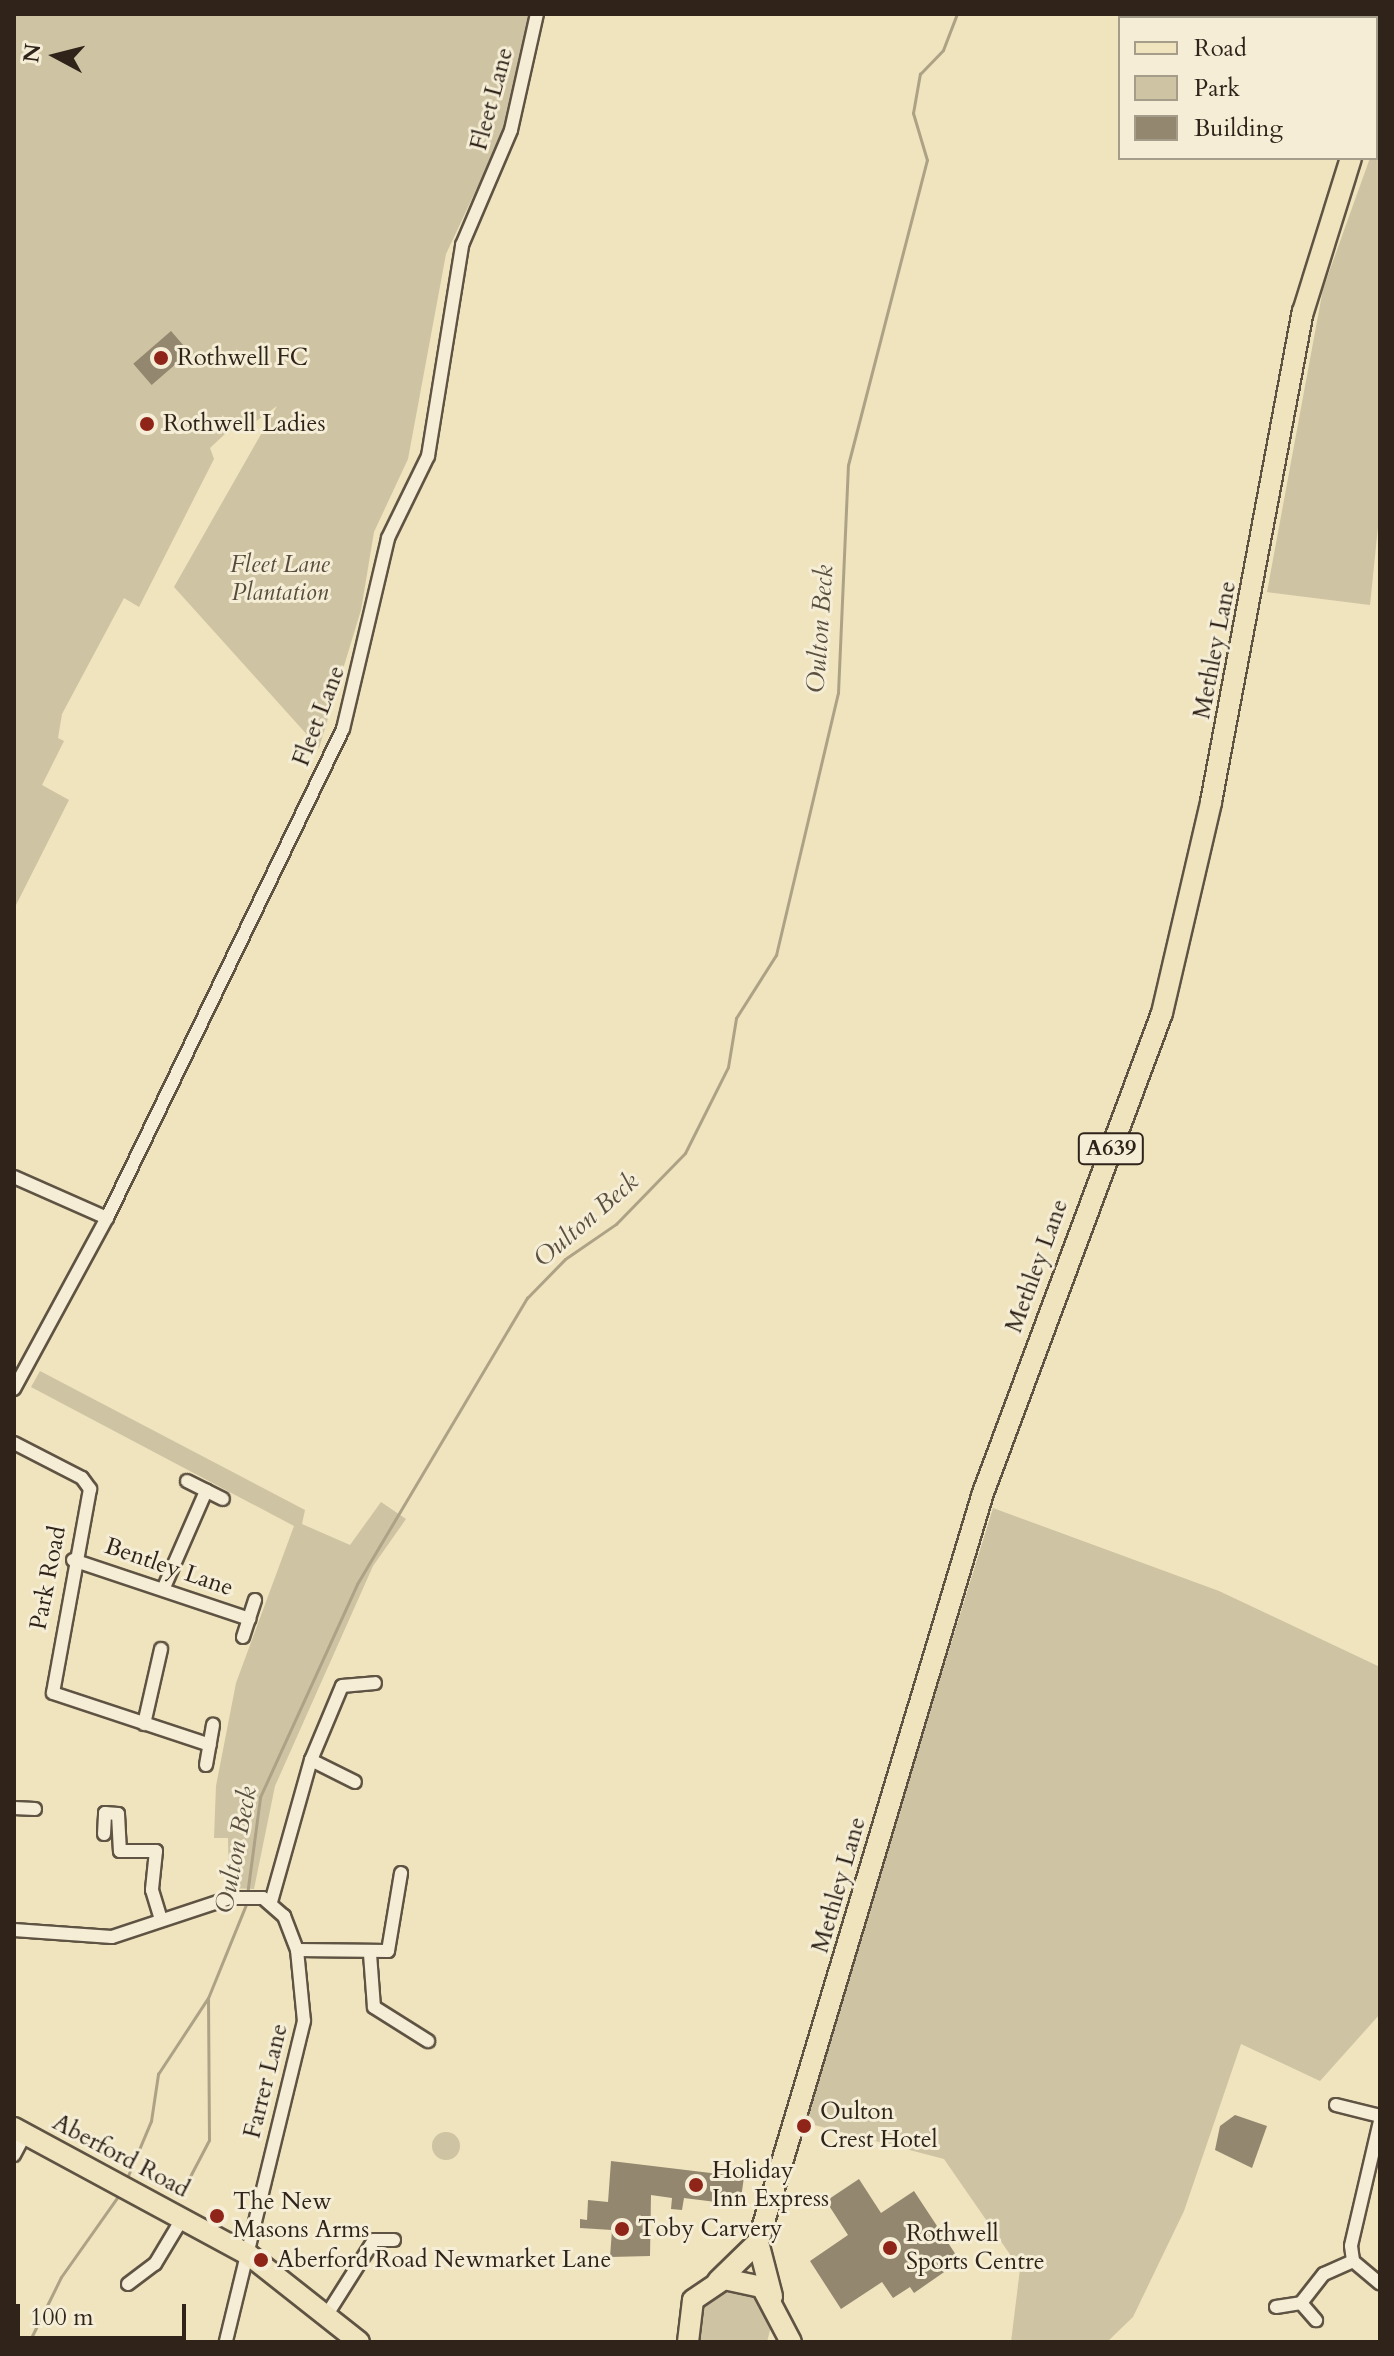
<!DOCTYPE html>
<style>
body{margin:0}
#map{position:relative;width:1394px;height:2356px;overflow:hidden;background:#efe4be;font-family:Cardo,serif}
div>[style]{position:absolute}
.green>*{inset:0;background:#cec3a2}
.round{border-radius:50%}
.stream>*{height:3px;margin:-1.5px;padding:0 1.5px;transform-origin:1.5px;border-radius:1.5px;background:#aea286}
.building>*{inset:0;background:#93876f;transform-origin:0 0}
.roads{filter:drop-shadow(2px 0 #5f5343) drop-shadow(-2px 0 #5f5343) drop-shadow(0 2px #5f5343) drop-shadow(0 -2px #5f5343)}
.minor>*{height:12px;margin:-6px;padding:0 6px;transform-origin:6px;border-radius:6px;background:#f5edd5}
.primary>*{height:20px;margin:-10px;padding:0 10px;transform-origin:10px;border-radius:10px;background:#efe4be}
.dots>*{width:22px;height:22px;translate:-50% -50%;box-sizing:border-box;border:4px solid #f5edd5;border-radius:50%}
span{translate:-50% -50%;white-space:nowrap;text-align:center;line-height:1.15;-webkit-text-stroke:6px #f5edd5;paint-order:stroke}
.shield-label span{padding:2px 6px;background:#f5edd5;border:2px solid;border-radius:6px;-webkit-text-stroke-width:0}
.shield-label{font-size:22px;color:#2f231a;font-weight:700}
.street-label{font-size:24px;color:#2f231a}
.poi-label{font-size:24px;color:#2f231a}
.left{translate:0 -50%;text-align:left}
.park-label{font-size:24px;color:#574b3c;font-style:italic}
.water-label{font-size:26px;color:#5b4f40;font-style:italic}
.frame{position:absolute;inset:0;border:16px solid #2f231a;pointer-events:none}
.legend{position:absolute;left:1118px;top:16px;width:260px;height:144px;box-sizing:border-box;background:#f5edd5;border:2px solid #a69c8a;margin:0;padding:10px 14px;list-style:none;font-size:24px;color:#2f231a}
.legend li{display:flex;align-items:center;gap:16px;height:40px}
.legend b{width:40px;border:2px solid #a69c8a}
.north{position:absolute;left:16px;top:16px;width:80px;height:80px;-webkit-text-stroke:6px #f5edd5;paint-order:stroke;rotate:277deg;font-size:22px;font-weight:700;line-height:32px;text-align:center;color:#2f231a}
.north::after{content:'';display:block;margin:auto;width:28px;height:36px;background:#2f231a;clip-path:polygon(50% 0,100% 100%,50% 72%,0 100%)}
.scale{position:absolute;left:16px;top:2304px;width:170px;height:36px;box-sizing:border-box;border:4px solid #2f231a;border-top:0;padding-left:10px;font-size:24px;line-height:28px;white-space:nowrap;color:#2f231a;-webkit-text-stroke:6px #f5edd5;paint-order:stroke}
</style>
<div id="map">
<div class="green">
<i style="clip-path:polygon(14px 14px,530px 14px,507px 124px,446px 254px,408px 459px,374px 532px,361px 610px,319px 748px,174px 587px,277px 406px,255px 422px,241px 419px,210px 448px,214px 459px,139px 607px,124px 598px,62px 714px,58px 738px,64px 741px,42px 785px,69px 800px,14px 909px)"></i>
<i style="clip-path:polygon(1380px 130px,1380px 507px,1370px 605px,1267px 592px,1323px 289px)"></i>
<i style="clip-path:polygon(40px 1371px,305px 1510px,302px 1524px,350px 1545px,381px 1502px,406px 1519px,373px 1566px,275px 1786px,254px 1889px,229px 1888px,228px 1838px,214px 1838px,216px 1786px,236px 1683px,294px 1526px,31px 1387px)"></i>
<i style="clip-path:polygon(993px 1508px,1219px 1591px,1380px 1667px,1380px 2014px,1320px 2081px,1241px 2044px,1184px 2211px,1133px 2317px,1107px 2342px,1011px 2342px,1020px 2269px,944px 2159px,803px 2122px)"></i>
<i class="round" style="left:432px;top:2132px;width:28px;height:28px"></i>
<i style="clip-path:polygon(722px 2286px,755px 2292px,771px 2326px,767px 2342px,698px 2342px,697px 2308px)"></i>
</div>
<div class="stream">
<i style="left:247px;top:1895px;width:99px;rotate:-82.4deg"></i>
<i style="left:260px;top:1797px;width:234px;rotate:-65.5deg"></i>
<i style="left:357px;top:1584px;width:333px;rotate:-59.3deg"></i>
<i style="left:527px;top:1298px;width:54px;rotate:-45.7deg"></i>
<i style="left:565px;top:1259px;width:62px;rotate:-34.5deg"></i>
<i style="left:616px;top:1224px;width:99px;rotate:-45.8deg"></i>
<i style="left:685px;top:1153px;width:96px;rotate:-63.4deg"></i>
<i style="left:728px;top:1067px;width:50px;rotate:-80.7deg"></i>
<i style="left:736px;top:1018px;width:75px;rotate:-57.6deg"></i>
<i style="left:776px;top:955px;width:269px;rotate:-76.7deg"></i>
<i style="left:838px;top:693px;width:228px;rotate:-87.5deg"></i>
<i style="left:848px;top:465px;width:315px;rotate:-75.5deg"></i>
<i style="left:927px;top:160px;width:49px;rotate:-106.6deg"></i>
<i style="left:913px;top:113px;width:40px;rotate:-80deg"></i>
<i style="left:920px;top:74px;width:33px;rotate:-46deg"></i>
<i style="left:943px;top:50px;width:39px;rotate:-69deg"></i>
<i style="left:127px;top:2178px;width:62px;rotate:-67.2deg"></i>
<i style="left:151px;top:2121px;width:48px;rotate:-81.5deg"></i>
<i style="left:158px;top:2074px;width:91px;rotate:-56.7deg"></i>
<i style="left:208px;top:1998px;width:104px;rotate:-67.9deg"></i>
<i style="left:186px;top:2184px;width:50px;rotate:-62.4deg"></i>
<i style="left:209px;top:2140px;width:142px;rotate:-90.4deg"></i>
<i style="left:29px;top:2342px;width:72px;rotate:-63.8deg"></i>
<i style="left:61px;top:2277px;width:104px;rotate:-54.8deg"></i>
</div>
<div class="building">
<i style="left:171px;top:331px;width:28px;height:50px;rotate:49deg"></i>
<i style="clip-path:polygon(1235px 2115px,1267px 2126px,1252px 2168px,1215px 2150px,1220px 2126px)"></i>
<i style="clip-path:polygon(611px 2161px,744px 2177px,740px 2205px,684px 2198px,682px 2210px,671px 2209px,672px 2198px,651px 2195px,650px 2256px,610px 2257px,612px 2230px,580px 2228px,580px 2219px,587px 2220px,588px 2200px,608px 2202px)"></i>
<i style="clip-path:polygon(859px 2179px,881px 2213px,914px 2191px,960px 2261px,914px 2293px,910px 2287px,893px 2298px,882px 2282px,841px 2309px,810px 2261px,848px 2235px,826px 2201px)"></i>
</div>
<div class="roads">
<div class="minor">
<i style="left:14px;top:1177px;width:102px;rotate:23.8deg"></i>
<i style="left:14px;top:1389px;width:195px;rotate:-61.5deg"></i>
<i style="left:107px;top:1218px;width:543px;rotate:-64.24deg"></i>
<i style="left:343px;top:729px;width:196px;rotate:-76.7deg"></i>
<i style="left:388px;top:538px;width:91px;rotate:-64deg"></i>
<i style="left:428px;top:456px;width:214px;rotate:-80.8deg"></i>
<i style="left:462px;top:245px;width:125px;rotate:-66.9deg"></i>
<i style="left:511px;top:130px;width:119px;rotate:-77.4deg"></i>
<i style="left:14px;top:1443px;width:76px;rotate:27.2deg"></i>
<i style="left:82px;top:1478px;width:14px;rotate:54deg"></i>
<i style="left:90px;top:1489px;width:207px;rotate:100.3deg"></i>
<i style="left:53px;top:1693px;width:165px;rotate:18.3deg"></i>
<i style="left:187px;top:1481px;width:40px;rotate:26.6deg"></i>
<i style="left:73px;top:1560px;width:186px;rotate:18.5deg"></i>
<i style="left:165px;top:1585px;width:103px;rotate:-66.4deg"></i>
<i style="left:243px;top:1637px;width:39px;rotate:-72deg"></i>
<i style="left:144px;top:1724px;width:77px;rotate:-77.2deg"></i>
<i style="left:311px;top:1760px;width:49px;rotate:26.6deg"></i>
<i style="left:206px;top:1765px;width:41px;rotate:-80.1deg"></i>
<i style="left:14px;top:1808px;width:21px;rotate:3deg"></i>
<i style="left:104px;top:1834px;width:21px;rotate:-87deg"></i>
<i style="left:105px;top:1813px;width:13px;rotate:4deg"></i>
<i style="left:118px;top:1814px;width:37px;rotate:87deg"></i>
<i style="left:120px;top:1851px;width:36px"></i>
<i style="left:156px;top:1851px;width:39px;rotate:96deg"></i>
<i style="left:152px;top:1890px;width:31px;rotate:73deg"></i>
<i style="left:271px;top:1902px;width:148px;rotate:-74.3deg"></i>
<i style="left:311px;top:1760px;width:80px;rotate:-67.3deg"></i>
<i style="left:342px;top:1686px;width:33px;rotate:-5deg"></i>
<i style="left:14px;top:1930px;width:98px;rotate:4.1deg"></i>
<i style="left:112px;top:1937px;width:124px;rotate:-18.3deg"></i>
<i style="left:230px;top:1898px;width:33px"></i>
<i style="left:263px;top:1898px;width:28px;rotate:41deg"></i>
<i style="left:284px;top:1916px;width:36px;rotate:69deg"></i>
<i style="left:297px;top:1950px;width:71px;rotate:84.4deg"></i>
<i style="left:304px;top:2021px;width:330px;rotate:103.7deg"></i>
<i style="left:297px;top:1950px;width:91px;rotate:0.6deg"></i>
<i style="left:388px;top:1951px;width:79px;rotate:-80.5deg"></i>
<i style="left:370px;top:1954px;width:53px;rotate:85.7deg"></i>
<i style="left:374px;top:2007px;width:64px;rotate:32.2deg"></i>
<i style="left:1336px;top:2105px;width:45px;rotate:14deg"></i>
<i style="left:1380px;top:2121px;width:128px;rotate:103.1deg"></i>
<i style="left:1351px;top:2246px;width:15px;rotate:82deg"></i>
<i style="left:1353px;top:2261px;width:35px;rotate:40deg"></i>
<i style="left:14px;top:2155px;width:24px;rotate:-62deg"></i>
<i style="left:128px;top:2284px;width:34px;rotate:-37deg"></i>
<i style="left:155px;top:2264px;width:52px;rotate:-59deg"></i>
<i style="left:1301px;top:2303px;width:23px;rotate:49deg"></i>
<i style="left:1276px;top:2307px;width:25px;rotate:-9deg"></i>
<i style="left:1301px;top:2303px;width:37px;rotate:-52deg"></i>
<i style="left:1324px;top:2274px;width:32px;rotate:-24deg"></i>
<i style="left:326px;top:2316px;width:90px;rotate:-57.7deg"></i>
<i style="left:374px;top:2240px;width:20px"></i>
</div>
<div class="primary">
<i style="left:1376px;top:96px;width:10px;rotate:-66deg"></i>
<i style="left:14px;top:2128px;width:267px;rotate:28.4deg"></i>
<i style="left:249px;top:2255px;width:140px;rotate:38.3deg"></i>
<i style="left:758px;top:2242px;width:56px;rotate:75.5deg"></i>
<i style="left:718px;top:2281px;width:56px;rotate:-44.3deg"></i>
<i style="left:758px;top:2242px;width:782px;rotate:-73.28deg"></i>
<i style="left:983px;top:1493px;width:512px;rotate:-69.55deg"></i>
<i style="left:1162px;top:1013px;width:217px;rotate:-76.9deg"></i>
<i style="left:1211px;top:802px;width:499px;rotate:-79.4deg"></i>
<i style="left:1303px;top:312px;width:161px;rotate:-72.7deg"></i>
<i style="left:688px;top:2342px;width:42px;rotate:-83.2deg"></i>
<i style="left:693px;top:2300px;width:37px;rotate:-34deg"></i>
<i style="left:724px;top:2279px;width:39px;rotate:12deg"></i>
<i style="left:762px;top:2287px;width:62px;rotate:62.2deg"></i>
</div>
</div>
<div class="dots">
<i style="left:161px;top:358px;background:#8f2418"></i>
<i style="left:147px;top:424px;background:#8f2418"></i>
<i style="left:804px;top:2126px;background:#8f2418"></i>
<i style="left:696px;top:2185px;background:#8f2418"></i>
<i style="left:217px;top:2216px;background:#8f2418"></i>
<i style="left:622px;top:2229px;background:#8f2418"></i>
<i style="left:890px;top:2248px;background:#8f2418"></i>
<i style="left:261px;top:2260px;background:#8f2418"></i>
</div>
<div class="shield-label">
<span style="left:1111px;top:1149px">A639</span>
</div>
<div class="street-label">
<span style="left:492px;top:99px;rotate:-75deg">Fleet Lane</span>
<span style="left:1215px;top:650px;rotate:-79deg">Methley Lane</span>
<span style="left:319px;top:716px;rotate:-69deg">Fleet Lane</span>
<span style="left:1037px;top:1266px;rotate:-70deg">Methley Lane</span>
<span style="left:169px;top:1567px;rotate:19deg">Bentley Lane</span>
<span style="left:48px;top:1578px;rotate:-79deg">Park Road</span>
<span style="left:839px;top:1885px;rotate:-74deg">Methley Lane</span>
<span style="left:266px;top:2081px;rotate:-76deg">Farrer Lane</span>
<span style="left:121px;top:2156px;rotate:28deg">Aberford Road</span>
</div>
<div class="poi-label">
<span class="left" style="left:177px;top:358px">Rothwell FC</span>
<span class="left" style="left:163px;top:424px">Rothwell Ladies</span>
<span class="left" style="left:820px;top:2126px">Oulton<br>Crest Hotel</span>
<span class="left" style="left:712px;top:2185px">Holiday<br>Inn Express</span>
<span class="left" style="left:233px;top:2216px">The New<br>Masons Arms</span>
<span class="left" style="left:638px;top:2229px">Toby Carvery</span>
<span class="left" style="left:906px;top:2248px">Rothwell<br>Sports Centre</span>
<span class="left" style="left:277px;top:2260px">Aberford Road Newmarket Lane</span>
</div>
<div class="park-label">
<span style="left:280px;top:579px">Fleet Lane<br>Plantation</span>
</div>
<div class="water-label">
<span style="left:820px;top:629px;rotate:-86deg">Oulton Beck</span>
<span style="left:586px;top:1220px;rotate:-41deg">Oulton Beck</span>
<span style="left:236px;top:1850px;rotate:-79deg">Oulton Beck</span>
</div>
<div class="frame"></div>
<ul class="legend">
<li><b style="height:10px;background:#efe4be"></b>Road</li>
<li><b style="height:22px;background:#cec3a2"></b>Park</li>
<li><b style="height:22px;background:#93876f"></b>Building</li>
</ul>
<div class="north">N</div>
<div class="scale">100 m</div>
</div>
